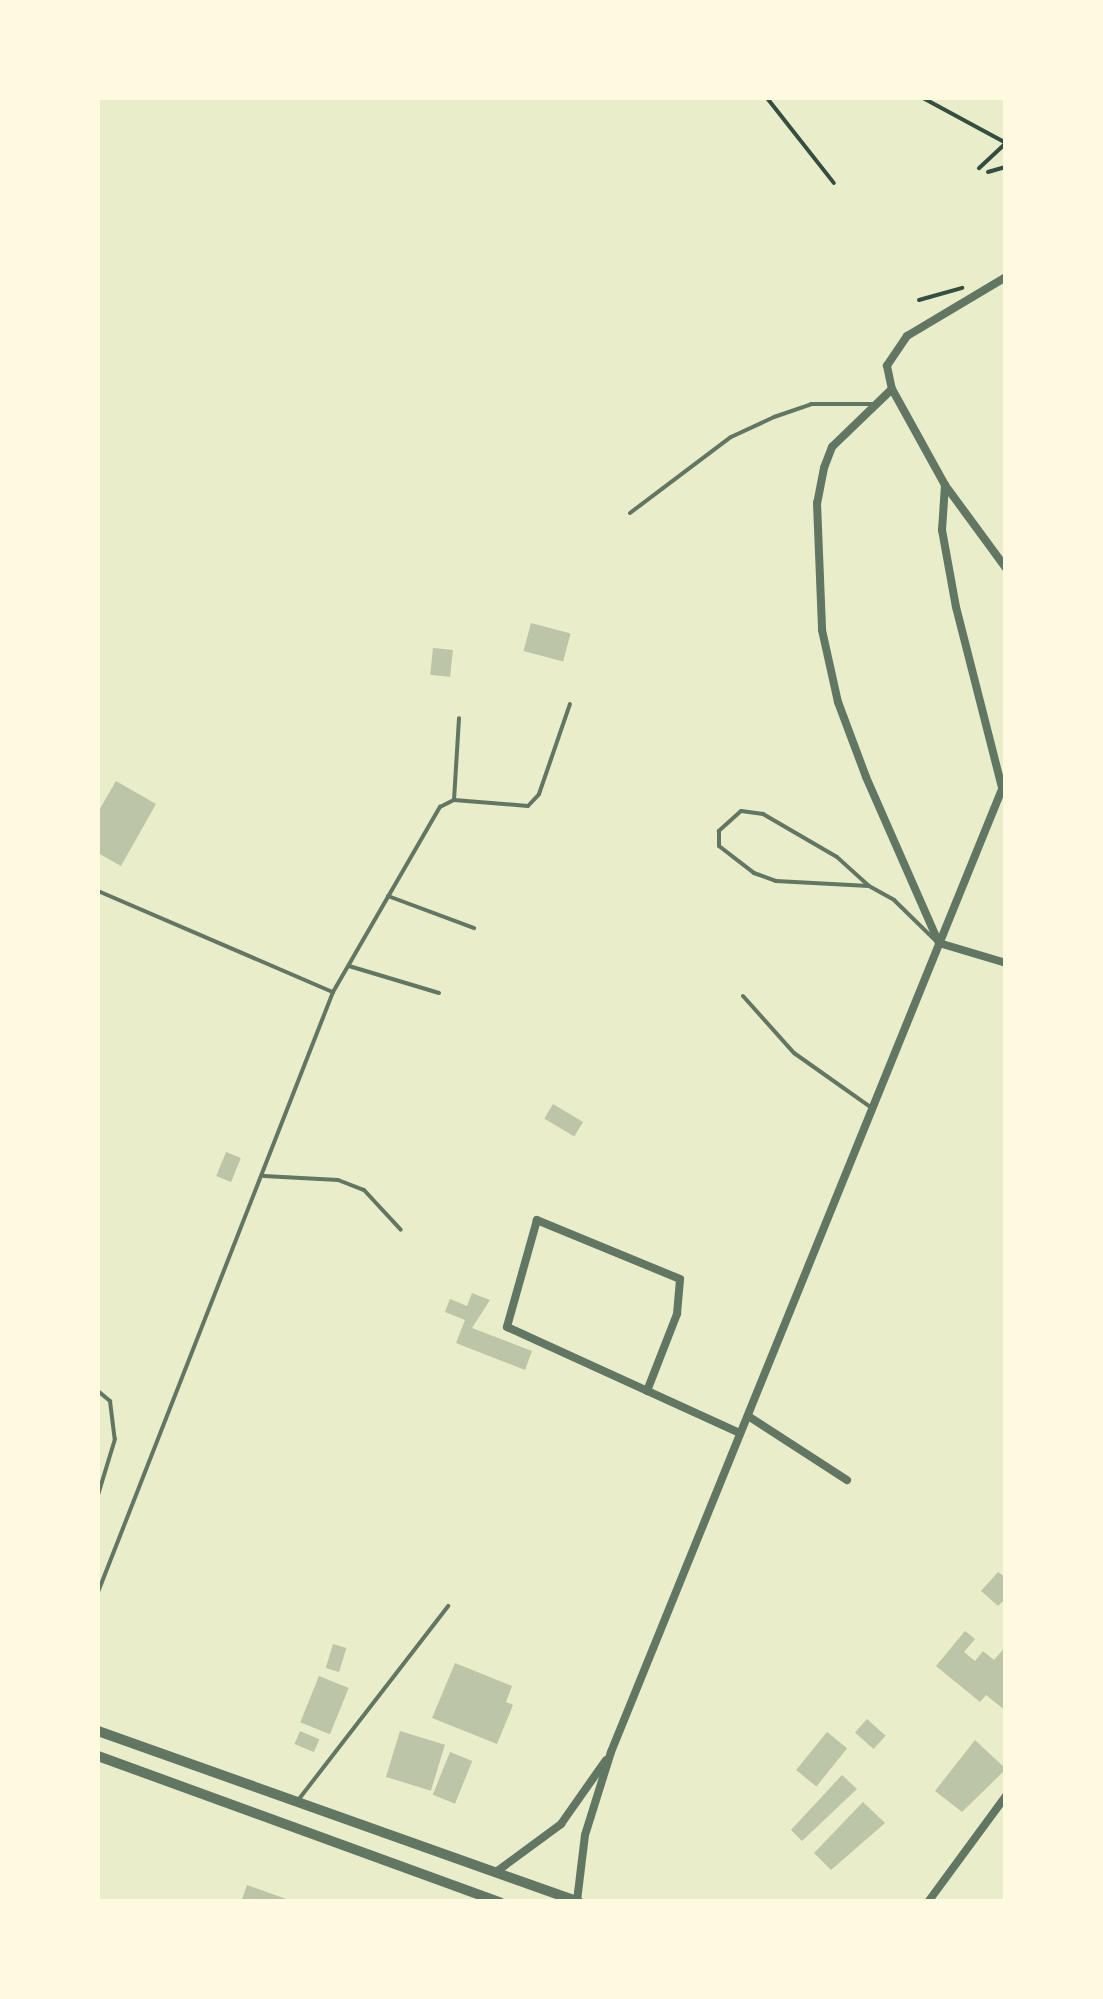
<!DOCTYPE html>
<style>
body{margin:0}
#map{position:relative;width:1103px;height:1999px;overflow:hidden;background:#e9edc9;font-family:Montserrat,sans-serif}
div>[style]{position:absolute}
.building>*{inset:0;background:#bcc5a7;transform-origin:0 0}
.path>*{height:4px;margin:-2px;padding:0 2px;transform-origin:2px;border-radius:2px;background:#344e41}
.service>*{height:4px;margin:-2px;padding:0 2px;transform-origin:2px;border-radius:2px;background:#617663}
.minor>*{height:8px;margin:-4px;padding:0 4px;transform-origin:4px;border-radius:4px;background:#617663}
.tertiary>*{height:10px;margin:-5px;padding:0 5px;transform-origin:5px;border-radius:5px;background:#617663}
span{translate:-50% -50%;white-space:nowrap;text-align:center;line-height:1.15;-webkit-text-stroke:8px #fefae0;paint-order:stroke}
.frame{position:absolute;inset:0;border:100px solid #fefae0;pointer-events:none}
</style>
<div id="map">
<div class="building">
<i style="left:531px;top:623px;width:41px;height:29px;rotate:15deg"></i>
<i style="left:433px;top:648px;width:20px;height:27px;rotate:6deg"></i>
<i style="clip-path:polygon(116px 781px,156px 804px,121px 866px,98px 853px,98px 812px)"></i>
<i style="left:553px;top:1104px;width:35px;height:17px;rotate:31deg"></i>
<i style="left:226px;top:1152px;width:16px;height:26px;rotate:22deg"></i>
<i style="clip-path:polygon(472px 1293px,490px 1300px,472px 1328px,532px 1351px,525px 1370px,456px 1343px,465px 1320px,445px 1312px,450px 1299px,467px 1306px)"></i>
<i style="clip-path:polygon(998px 1572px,1006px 1578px,1006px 1598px,998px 1606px,981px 1591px)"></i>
<i style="clip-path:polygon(965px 1631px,975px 1639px,964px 1652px,975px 1661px,983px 1651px,994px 1660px,1006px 1646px,1006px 1711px,986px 1695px,980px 1702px,936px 1666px)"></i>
<i style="left:333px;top:1644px;width:14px;height:25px;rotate:17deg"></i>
<i style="clip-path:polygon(455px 1663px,512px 1686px,506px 1702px,513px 1705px,497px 1744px,432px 1718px)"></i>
<i style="left:319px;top:1676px;width:32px;height:50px;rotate:22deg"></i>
<i style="left:867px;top:1719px;width:25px;height:18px;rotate:42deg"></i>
<i style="left:300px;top:1731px;width:21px;height:14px;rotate:23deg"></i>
<i style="left:400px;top:1731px;width:47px;height:48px;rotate:17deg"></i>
<i style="left:827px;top:1732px;width:26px;height:49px;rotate:39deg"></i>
<i style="clip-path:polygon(975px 1740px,1006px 1769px,962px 1812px,935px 1791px)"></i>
<i style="left:450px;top:1752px;width:24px;height:46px;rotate:22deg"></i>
<i style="clip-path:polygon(842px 1775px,857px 1789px,802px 1841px,791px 1830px)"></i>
<i style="clip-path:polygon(863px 1802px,885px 1823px,831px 1870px,814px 1853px)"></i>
<i style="clip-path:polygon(247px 1885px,292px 1901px,292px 1902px,241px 1902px)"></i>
</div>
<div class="path">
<i style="left:767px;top:98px;width:108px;rotate:51.8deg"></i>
<i style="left:923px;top:98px;width:94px;rotate:28.5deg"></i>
<i style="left:1006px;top:143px;width:37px;rotate:137deg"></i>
<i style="left:988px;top:172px;width:19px;rotate:-16deg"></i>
<i style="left:919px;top:300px;width:45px;rotate:-15.6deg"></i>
</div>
<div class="service">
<i style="left:630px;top:513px;width:126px;rotate:-37deg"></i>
<i style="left:731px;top:437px;width:47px;rotate:-24.9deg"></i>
<i style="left:774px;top:417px;width:39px;rotate:-19deg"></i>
<i style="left:811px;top:404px;width:62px"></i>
<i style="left:454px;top:800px;width:82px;rotate:-86.5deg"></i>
<i style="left:869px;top:886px;width:43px;rotate:-137.8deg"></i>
<i style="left:837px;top:857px;width:86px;rotate:-149.8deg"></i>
<i style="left:763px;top:814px;width:22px;rotate:-172deg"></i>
<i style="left:741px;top:811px;width:30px;rotate:138deg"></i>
<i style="left:719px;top:831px;width:15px;rotate:90deg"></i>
<i style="left:719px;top:846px;width:44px;rotate:37.6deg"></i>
<i style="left:754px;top:873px;width:23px;rotate:20deg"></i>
<i style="left:776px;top:881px;width:93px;rotate:3.1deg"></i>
<i style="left:869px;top:886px;width:29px;rotate:29deg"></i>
<i style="left:894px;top:900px;width:57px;rotate:44.3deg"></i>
<i style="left:98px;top:891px;width:256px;rotate:23.3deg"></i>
<i style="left:388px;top:896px;width:92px;rotate:20.4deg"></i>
<i style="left:349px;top:966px;width:94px;rotate:16.7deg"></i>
<i style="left:743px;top:996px;width:76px;rotate:48.2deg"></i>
<i style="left:794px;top:1053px;width:95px;rotate:35.2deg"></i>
<i style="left:264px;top:1176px;width:74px;rotate:3.1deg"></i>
<i style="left:338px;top:1180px;width:28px;rotate:21deg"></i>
<i style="left:364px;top:1190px;width:54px;rotate:47.2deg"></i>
<i style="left:98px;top:1391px;width:16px;rotate:40deg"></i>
<i style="left:110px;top:1401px;width:38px;rotate:83deg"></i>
<i style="left:115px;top:1439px;width:59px;rotate:106.9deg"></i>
<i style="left:98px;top:1592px;width:644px;rotate:-68.61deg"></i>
<i style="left:333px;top:992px;width:214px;rotate:-60deg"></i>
<i style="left:440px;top:807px;width:16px;rotate:-27deg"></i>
<i style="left:454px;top:800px;width:74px;rotate:4.6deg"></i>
<i style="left:528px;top:806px;width:16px;rotate:-47deg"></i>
<i style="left:539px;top:794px;width:95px;rotate:-71deg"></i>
<i style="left:299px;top:1799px;width:244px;rotate:-52.3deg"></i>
</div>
<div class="minor">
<i style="left:1006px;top:277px;width:115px;rotate:149.2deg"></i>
<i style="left:907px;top:336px;width:36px;rotate:124deg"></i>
<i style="left:887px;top:366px;width:24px;rotate:78deg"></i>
<i style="left:892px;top:389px;width:110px;rotate:61.1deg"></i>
<i style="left:945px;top:485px;width:103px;rotate:53.7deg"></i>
<i style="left:892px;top:389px;width:83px;rotate:136deg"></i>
<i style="left:832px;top:447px;width:22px;rotate:111deg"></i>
<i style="left:824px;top:468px;width:36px;rotate:101deg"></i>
<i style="left:817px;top:503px;width:127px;rotate:87.7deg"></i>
<i style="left:822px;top:630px;width:74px;rotate:77.5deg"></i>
<i style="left:838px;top:702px;width:80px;rotate:69.5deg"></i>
<i style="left:866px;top:777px;width:181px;rotate:66.3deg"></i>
<i style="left:939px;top:943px;width:70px;rotate:16.6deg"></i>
<i style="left:945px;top:485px;width:45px;rotate:93.8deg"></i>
<i style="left:942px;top:530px;width:78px;rotate:79.7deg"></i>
<i style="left:956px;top:607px;width:186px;rotate:75.7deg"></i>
<i style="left:647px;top:1391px;width:83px;rotate:-68.7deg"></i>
<i style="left:677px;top:1314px;width:35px;rotate:-85deg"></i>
<i style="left:680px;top:1279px;width:155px;rotate:-157.6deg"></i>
<i style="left:537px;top:1220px;width:111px;rotate:105.7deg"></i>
<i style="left:507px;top:1327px;width:256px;rotate:24.5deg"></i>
<i style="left:748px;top:1416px;width:118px;rotate:32.9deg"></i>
<i style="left:496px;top:1872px;width:81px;rotate:-36.4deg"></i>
<i style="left:561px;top:1824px;width:78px;rotate:-54.9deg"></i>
<i style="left:577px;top:1901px;width:66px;rotate:-83.1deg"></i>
<i style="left:585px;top:1835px;width:87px;rotate:-72.6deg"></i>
<i style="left:611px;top:1752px;width:1050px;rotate:-67.9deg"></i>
<i style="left:928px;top:1902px;width:132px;rotate:-53.7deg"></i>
</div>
<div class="tertiary">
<i style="left:98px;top:1731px;width:510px;rotate:19.57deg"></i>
<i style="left:98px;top:1756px;width:428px;rotate:20deg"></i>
</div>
<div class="frame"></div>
</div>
